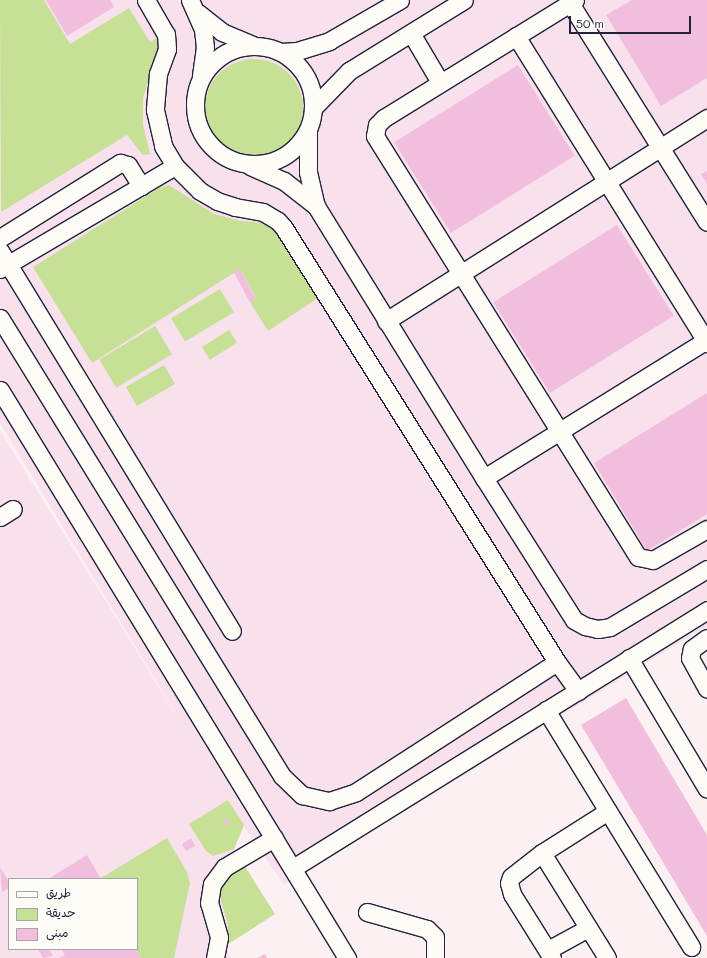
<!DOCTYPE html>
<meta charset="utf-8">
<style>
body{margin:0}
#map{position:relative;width:707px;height:958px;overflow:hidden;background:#fbf0f2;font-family:Mali,"Playpen Sans Arabic",sans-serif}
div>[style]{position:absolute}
.built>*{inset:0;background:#f8e1ec}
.green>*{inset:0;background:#c6e096;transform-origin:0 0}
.round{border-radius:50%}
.building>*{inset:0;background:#f1bfdd;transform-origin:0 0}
.roads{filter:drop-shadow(1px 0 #22223b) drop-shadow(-1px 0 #22223b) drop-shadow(0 1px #22223b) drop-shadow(0 -1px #22223b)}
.minor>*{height:17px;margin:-8.5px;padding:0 8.5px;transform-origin:8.5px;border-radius:8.5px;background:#fdfcf7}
.minor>.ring{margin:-8.5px;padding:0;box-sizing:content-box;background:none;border:17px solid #fdfcf7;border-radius:50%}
span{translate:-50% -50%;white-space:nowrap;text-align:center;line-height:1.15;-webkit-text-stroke:3px #fdfcf7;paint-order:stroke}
.legend{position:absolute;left:8px;top:878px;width:130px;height:72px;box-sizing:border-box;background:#fdfcf7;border:1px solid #a5a5ac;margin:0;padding:5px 7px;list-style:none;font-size:12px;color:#22223b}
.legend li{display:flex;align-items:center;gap:8px;height:20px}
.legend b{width:20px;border:1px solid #a5a5ac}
.scale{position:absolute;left:569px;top:16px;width:122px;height:18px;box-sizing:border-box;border:2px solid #22223b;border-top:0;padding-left:5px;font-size:12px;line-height:14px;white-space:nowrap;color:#22223b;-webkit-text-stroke:3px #fdfcf7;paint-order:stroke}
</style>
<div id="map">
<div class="built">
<i style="clip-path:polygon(evenodd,0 0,707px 0,707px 626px,284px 885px,244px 826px,234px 849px,275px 914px,225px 946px,231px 958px,0 958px,0 431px,193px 742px,0 423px,0 0,9px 879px,137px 879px,137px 949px,9px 949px,9px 879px)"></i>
</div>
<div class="green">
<i style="clip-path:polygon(0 0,44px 0,70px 44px,129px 8px,150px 42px,158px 37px,161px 41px,143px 98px,143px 125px,150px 154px,143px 155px,127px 135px,1px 212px)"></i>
<i class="round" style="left:205px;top:59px;width:98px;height:98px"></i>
<i style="clip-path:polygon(169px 185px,214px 214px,241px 221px,268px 223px,274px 229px,318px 298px,268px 331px,250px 302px,256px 298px,240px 269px,92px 363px,33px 267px,159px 188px)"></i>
<i style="left:220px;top:289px;width:27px;height:57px;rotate:59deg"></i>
<i style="left:155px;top:326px;width:33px;height:65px;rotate:59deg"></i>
<i style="left:229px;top:330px;width:15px;height:32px;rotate:58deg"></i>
<i style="left:164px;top:365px;width:22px;height:44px;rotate:60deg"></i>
<i style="clip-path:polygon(228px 800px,244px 825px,234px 849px,213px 856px,206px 851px,189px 824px)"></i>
<i style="clip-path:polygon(167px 838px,187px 872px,190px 883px,174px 958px,141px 958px,135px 949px,137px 879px,101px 878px)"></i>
<i style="clip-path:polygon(242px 862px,275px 914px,225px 946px,228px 925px,219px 893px,224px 879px)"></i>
</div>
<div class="building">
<i style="clip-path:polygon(46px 0,110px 0,114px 7px,67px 36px)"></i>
<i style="clip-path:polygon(632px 0,707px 0,707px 78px,661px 106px,606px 15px)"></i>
<i style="left:518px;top:65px;width:107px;height:146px;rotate:58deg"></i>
<i style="clip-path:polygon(707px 171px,707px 184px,701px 174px)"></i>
<i style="left:617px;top:225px;width:107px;height:146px;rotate:58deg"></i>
<i style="left:240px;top:269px;width:34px;height:7px;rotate:62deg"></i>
<i style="clip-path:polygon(707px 393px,707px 514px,647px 551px,594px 463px)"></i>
<i style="clip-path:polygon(626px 698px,707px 835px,707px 936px,581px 725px)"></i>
<i style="clip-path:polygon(225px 819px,230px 822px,227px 825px,223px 822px)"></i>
<i style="clip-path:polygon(191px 838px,195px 846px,186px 851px,182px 844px)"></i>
<i style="clip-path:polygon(87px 855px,101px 879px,48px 879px)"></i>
<i style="clip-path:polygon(0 867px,9px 882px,9px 888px,2px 892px)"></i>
<i style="clip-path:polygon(38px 949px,49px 949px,53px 956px,43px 958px)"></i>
<i style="clip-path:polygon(61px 949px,135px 949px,141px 958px,59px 958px,65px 955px)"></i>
<i style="clip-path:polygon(265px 954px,267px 958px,257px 958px)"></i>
</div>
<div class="roads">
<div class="minor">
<i style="left:146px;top:0;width:39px;rotate:60deg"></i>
<i style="left:166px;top:34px;width:15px;rotate:86deg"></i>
<i style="left:167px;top:49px;width:27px;rotate:110deg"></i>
<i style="left:158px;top:74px;width:36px;rotate:95deg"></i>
<i style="left:155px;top:110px;width:37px;rotate:77deg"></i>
<i style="left:163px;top:146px;width:23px;rotate:59deg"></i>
<i style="left:175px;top:166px;width:35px;rotate:45deg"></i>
<i style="left:200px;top:191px;width:20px;rotate:30deg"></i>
<i style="left:217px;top:201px;width:19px;rotate:18deg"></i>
<i style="left:235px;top:207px;width:28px;rotate:10deg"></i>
<i style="left:263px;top:212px;width:17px;rotate:31deg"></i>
<i style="left:278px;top:221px;width:9px;rotate:49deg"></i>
<i style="left:284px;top:228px;width:513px;rotate:57.83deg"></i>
<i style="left:557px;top:662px;width:36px;rotate:54deg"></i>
<i style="left:190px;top:0;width:32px;rotate:66deg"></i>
<i style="left:203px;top:29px;width:18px;rotate:84deg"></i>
<i style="left:205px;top:47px;width:30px;rotate:98deg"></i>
<i style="left:575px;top:0;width:225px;rotate:148.3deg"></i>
<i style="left:384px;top:118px;width:10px;rotate:135deg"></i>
<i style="left:377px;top:125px;width:11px;rotate:100deg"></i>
<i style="left:375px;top:136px;width:496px;rotate:58deg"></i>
<i style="left:638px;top:557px;width:15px;rotate:11deg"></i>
<i style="left:653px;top:560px;width:62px;rotate:-29.9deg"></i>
<i style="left:570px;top:3px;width:258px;rotate:58deg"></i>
<i style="left:198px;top:13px;width:31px;rotate:38deg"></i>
<i style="left:222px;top:32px;width:33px;rotate:23deg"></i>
<i style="left:411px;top:33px;width:57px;rotate:59.4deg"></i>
<i style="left:516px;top:36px;width:362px;rotate:58.1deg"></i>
<i class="ring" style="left:195px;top:46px;width:101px;height:101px"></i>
<i style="left:281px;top:52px;width:16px;rotate:-4deg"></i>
<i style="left:297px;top:51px;width:34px;rotate:-17deg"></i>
<i style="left:329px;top:41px;width:82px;rotate:-30deg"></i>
<i style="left:313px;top:108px;width:52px;rotate:-45.8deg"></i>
<i style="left:349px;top:71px;width:135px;rotate:-31.7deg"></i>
<i style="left:308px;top:130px;width:42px;rotate:90deg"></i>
<i style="left:308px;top:172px;width:35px;rotate:77deg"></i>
<i style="left:316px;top:206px;width:320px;rotate:58.3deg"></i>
<i style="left:484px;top:478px;width:168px;rotate:57.6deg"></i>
<i style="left:574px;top:620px;width:13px;rotate:29deg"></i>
<i style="left:585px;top:626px;width:13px;rotate:13deg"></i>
<i style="left:598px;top:629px;width:12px;rotate:-9deg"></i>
<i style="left:610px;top:627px;width:113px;rotate:-30.9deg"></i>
<i style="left:250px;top:166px;width:37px;rotate:24deg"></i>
<i style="left:284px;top:181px;width:41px;rotate:38deg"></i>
<i style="left:0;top:238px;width:142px;rotate:-32deg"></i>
<i style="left:120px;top:163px;width:8px;rotate:14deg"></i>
<i style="left:128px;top:165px;width:25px;rotate:58deg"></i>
<i style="left:0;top:251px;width:445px;rotate:58.6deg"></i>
<i style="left:0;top:269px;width:203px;rotate:-30.5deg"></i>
<i style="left:0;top:318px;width:538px;rotate:58.38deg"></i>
<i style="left:282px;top:776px;width:28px;rotate:44deg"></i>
<i style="left:302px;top:795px;width:28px;rotate:13deg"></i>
<i style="left:329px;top:801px;width:28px;rotate:-18deg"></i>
<i style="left:356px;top:792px;width:239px;rotate:-32.9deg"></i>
<i style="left:386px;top:321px;width:380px;rotate:-32.3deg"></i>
<i style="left:0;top:390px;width:666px;rotate:58.58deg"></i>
<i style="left:484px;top:478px;width:262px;rotate:-31.8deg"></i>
<i style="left:0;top:517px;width:15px;rotate:-32deg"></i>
<i style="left:707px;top:638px;width:19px;rotate:144deg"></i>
<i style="left:692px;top:649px;width:9px;rotate:103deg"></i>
<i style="left:690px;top:658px;width:35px;rotate:61deg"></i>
<i style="left:629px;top:658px;width:152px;rotate:59.2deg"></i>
<i style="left:546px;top:710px;width:278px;rotate:58.5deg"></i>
<i style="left:542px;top:853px;width:123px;rotate:58.2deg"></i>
<i style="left:293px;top:868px;width:488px;rotate:-31.9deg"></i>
<i style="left:367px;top:912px;width:62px;rotate:15.8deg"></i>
<i style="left:427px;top:929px;width:11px;rotate:45deg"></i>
<i style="left:435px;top:937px;width:21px;rotate:90deg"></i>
<i style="left:548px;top:950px;width:46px;rotate:-28.8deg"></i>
<i style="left:215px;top:958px;width:21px;rotate:-79deg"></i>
<i style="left:219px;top:937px;width:35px;rotate:-106deg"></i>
<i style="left:209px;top:903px;width:19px;rotate:-81deg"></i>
<i style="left:212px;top:884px;width:21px;rotate:-53deg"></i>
<i style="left:225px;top:867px;width:57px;rotate:-30.6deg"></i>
<i style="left:552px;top:958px;width:75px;rotate:-122deg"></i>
<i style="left:512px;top:894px;width:11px;rotate:-105deg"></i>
<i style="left:509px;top:883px;width:6px;rotate:-72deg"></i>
<i style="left:511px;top:877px;width:39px;rotate:-38deg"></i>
<i style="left:542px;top:853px;width:78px;rotate:-32.5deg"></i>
</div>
</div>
<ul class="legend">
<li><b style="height:5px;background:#fdfcf7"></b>طريق</li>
<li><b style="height:11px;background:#c6e096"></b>حديقة</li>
<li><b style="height:11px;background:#f1bfdd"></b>مبنى</li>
</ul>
<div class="scale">50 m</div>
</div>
